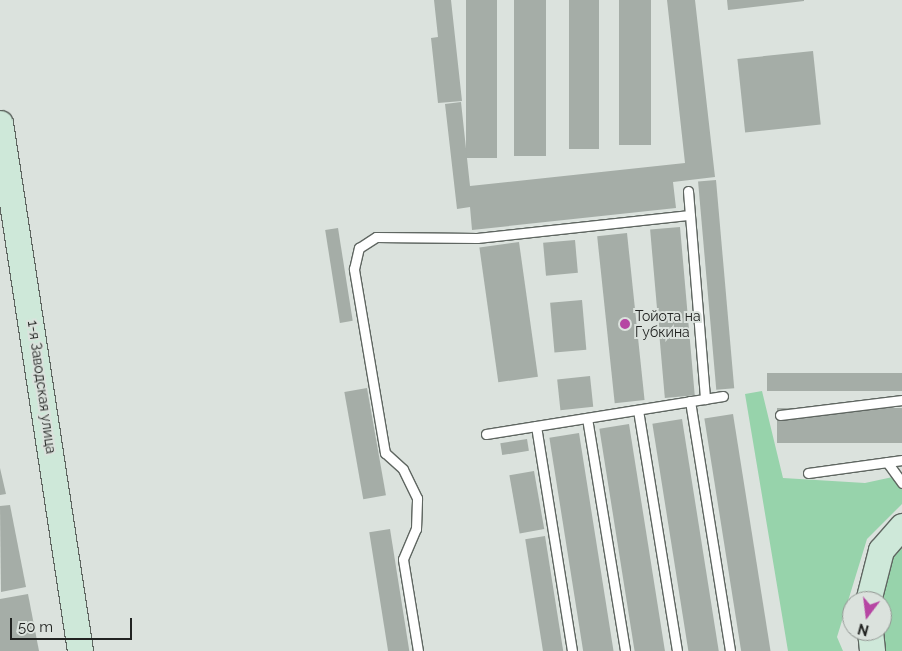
<!DOCTYPE html>
<meta charset="utf-8">
<style>
body{margin:0}
#map{position:relative;width:902px;height:651px;overflow:hidden;background:#dbe2dd;font-family:Raleway,sans-serif}
div>[style]{position:absolute}
.green>*{inset:0;background:#97d3ab}
.building>*{inset:0;background:#a5ada7;transform-origin:0 0}
.roads{filter:drop-shadow(1px 0 #5f6661) drop-shadow(-1px 0 #5f6661) drop-shadow(0 1px #5f6661) drop-shadow(0 -1px #5f6661)}
.service>*{height:9px;margin:-4.5px;padding:0 4.5px;transform-origin:4.5px;border-radius:4.5px;background:#fff}
.secondary>*{height:25px;margin:-12.5px;padding:0 12.5px;transform-origin:12.5px;border-radius:12.5px;background:#cee8d9}
.dots>*{width:14px;height:14px;translate:-50% -50%;box-sizing:border-box;border:2px solid #dbe2dd;border-radius:50%}
span{translate:-50% -50%;white-space:nowrap;text-align:center;line-height:1.15;-webkit-text-stroke:4px #dbe2dd;paint-order:stroke}
.poi-label{font-size:14px;color:#212321}
.left{translate:0 -50%;text-align:left}
.street-label{font-size:14px;color:#212321}
.north{position:absolute;left:842px;top:591px;width:50px;height:50px;box-sizing:border-box;background:#dbe2dd;border:1px solid #919692;border-radius:50%;rotate:195deg;font-size:14px;font-weight:700;line-height:20px;text-align:center;color:#212321}
.north::after{content:'';display:block;margin:auto;width:18px;height:22px;background:#b646a3;clip-path:polygon(50% 0,100% 100%,50% 72%,0 100%)}
.scale{position:absolute;left:10px;top:618px;width:122px;height:22px;box-sizing:border-box;border:2px solid #212321;border-top:0;padding-left:6px;font-size:15px;line-height:18px;white-space:nowrap;color:#212321;-webkit-text-stroke:4px #dbe2dd;paint-order:stroke}
</style>
<div id="map">
<div class="green">
<i style="clip-path:polygon(762px 391px,783px 478px,865px 483px,902px 475px,902px 504px,867px 539px,837px 637px,843px 651px,788px 651px,745px 394px)"></i>
<i style="clip-path:polygon(902px 537px,902px 651px,882px 651px,882px 601px,878px 601px,889px 551px)"></i>
</div>
<div class="building">
<i style="clip-path:polygon(434px 0,451px 0,462px 101px,438px 103px,431px 38px,438px 37px)"></i>
<i style="left:466px;top:0;width:31px;height:158px"></i>
<i style="left:514px;top:0;width:32px;height:156px"></i>
<i style="left:569px;top:0;width:30px;height:149px"></i>
<i style="left:619px;top:0;width:32px;height:145px"></i>
<i style="clip-path:polygon(667px 0,695px 0,715px 177px,673px 182px,676px 208px,472px 230px,470px 207px,457px 209px,445px 104px,461px 102px,470px 186px,685px 163px)"></i>
<i style="clip-path:polygon(727px 0,804px 0,804px 1px,728px 10px)"></i>
<i style="left:813px;top:51px;width:74px;height:76px;rotate:84deg"></i>
<i style="left:716px;top:180px;width:209px;height:18px;rotate:85deg"></i>
<i style="left:680px;top:227px;width:169px;height:30px;rotate:85deg"></i>
<i style="left:338px;top:228px;width:94px;height:13px;rotate:81deg"></i>
<i style="left:627px;top:233px;width:168px;height:30px;rotate:84deg"></i>
<i style="left:575px;top:240px;width:33px;height:32px;rotate:85deg"></i>
<i style="left:519px;top:242px;width:136px;height:40px;rotate:82deg"></i>
<i style="left:582px;top:300px;width:50px;height:32px;rotate:85deg"></i>
<i style="left:902px;top:373px;width:18px;height:135px;rotate:90deg"></i>
<i style="left:590px;top:376px;width:31px;height:33px;rotate:84deg"></i>
<i style="left:367px;top:388px;width:109px;height:23px;rotate:80deg"></i>
<i style="left:902px;top:408px;width:35px;height:125px;rotate:90deg"></i>
<i style="left:733px;top:414px;width:240px;height:29px;rotate:81deg"></i>
<i style="left:682px;top:419px;width:235px;height:30px;rotate:81deg"></i>
<i style="left:629px;top:424px;width:230px;height:30px;rotate:81deg"></i>
<i style="left:579px;top:433px;width:221px;height:30px;rotate:81deg"></i>
<i style="left:527px;top:439px;width:12px;height:27px;rotate:81deg"></i>
<i style="clip-path:polygon(0 468px,6px 494px,0 495px)"></i>
<i style="left:534px;top:471px;width:59px;height:25px;rotate:80deg"></i>
<i style="clip-path:polygon(10px 505px,26px 587px,1px 592px,0 506px)"></i>
<i style="left:390px;top:529px;width:124px;height:21px;rotate:81deg"></i>
<i style="left:545px;top:536px;width:117px;height:20px;rotate:81deg"></i>
<i style="clip-path:polygon(28px 594px,39px 651px,0 651px,0 599px)"></i>
</div>
<div class="roads">
<div class="service">
<i style="left:688px;top:191px;width:209px;rotate:85.3deg"></i>
<i style="left:690px;top:401px;width:253px;rotate:80.9deg"></i>
<i style="left:638px;top:410px;width:244px;rotate:80.8deg"></i>
<i style="left:780px;top:415px;width:123px;rotate:-7deg"></i>
<i style="left:587px;top:418px;width:236px;rotate:80.7deg"></i>
<i style="left:536px;top:426px;width:228px;rotate:80.9deg"></i>
<i style="left:486px;top:434px;width:240px;rotate:-9.1deg"></i>
<i style="left:887px;top:462px;width:26px;rotate:54deg"></i>
<i style="left:808px;top:473px;width:95px;rotate:-7.9deg"></i>
<i style="left:418px;top:651px;width:93px;rotate:-99.3deg"></i>
<i style="left:403px;top:559px;width:33px;rotate:-67deg"></i>
<i style="left:416px;top:529px;width:31px;rotate:-88deg"></i>
<i style="left:417px;top:498px;width:32px;rotate:-116deg"></i>
<i style="left:403px;top:469px;width:24px;rotate:-138deg"></i>
<i style="left:385px;top:453px;width:187px;rotate:-99.6deg"></i>
<i style="left:354px;top:269px;width:22px;rotate:-77deg"></i>
<i style="left:359px;top:248px;width:20px;rotate:-33deg"></i>
<i style="left:376px;top:237px;width:101px;rotate:0.6deg"></i>
<i style="left:477px;top:238px;width:214px;rotate:-6.2deg"></i>
</div>
<div class="secondary">
<i style="left:0;top:123px;width:534px;rotate:81.38deg"></i>
<i style="left:868px;top:601px;width:53px;rotate:-75.7deg"></i>
<i style="left:881px;top:550px;width:32px;rotate:-49deg"></i>
<i style="left:870px;top:631px;width:20px;rotate:84deg"></i>
</div>
</div>
<div class="dots">
<i style="left:625px;top:324px;background:#b646a3"></i>
</div>
<div class="poi-label">
<span class="left" style="left:635px;top:324px">Тойота на<br>Губкина</span>
</div>
<div class="street-label">
<span style="left:42px;top:387px;rotate:82deg">1-я Заводская улица</span>
</div>
<div class="north">N</div>
<div class="scale">50 m</div>
</div>
